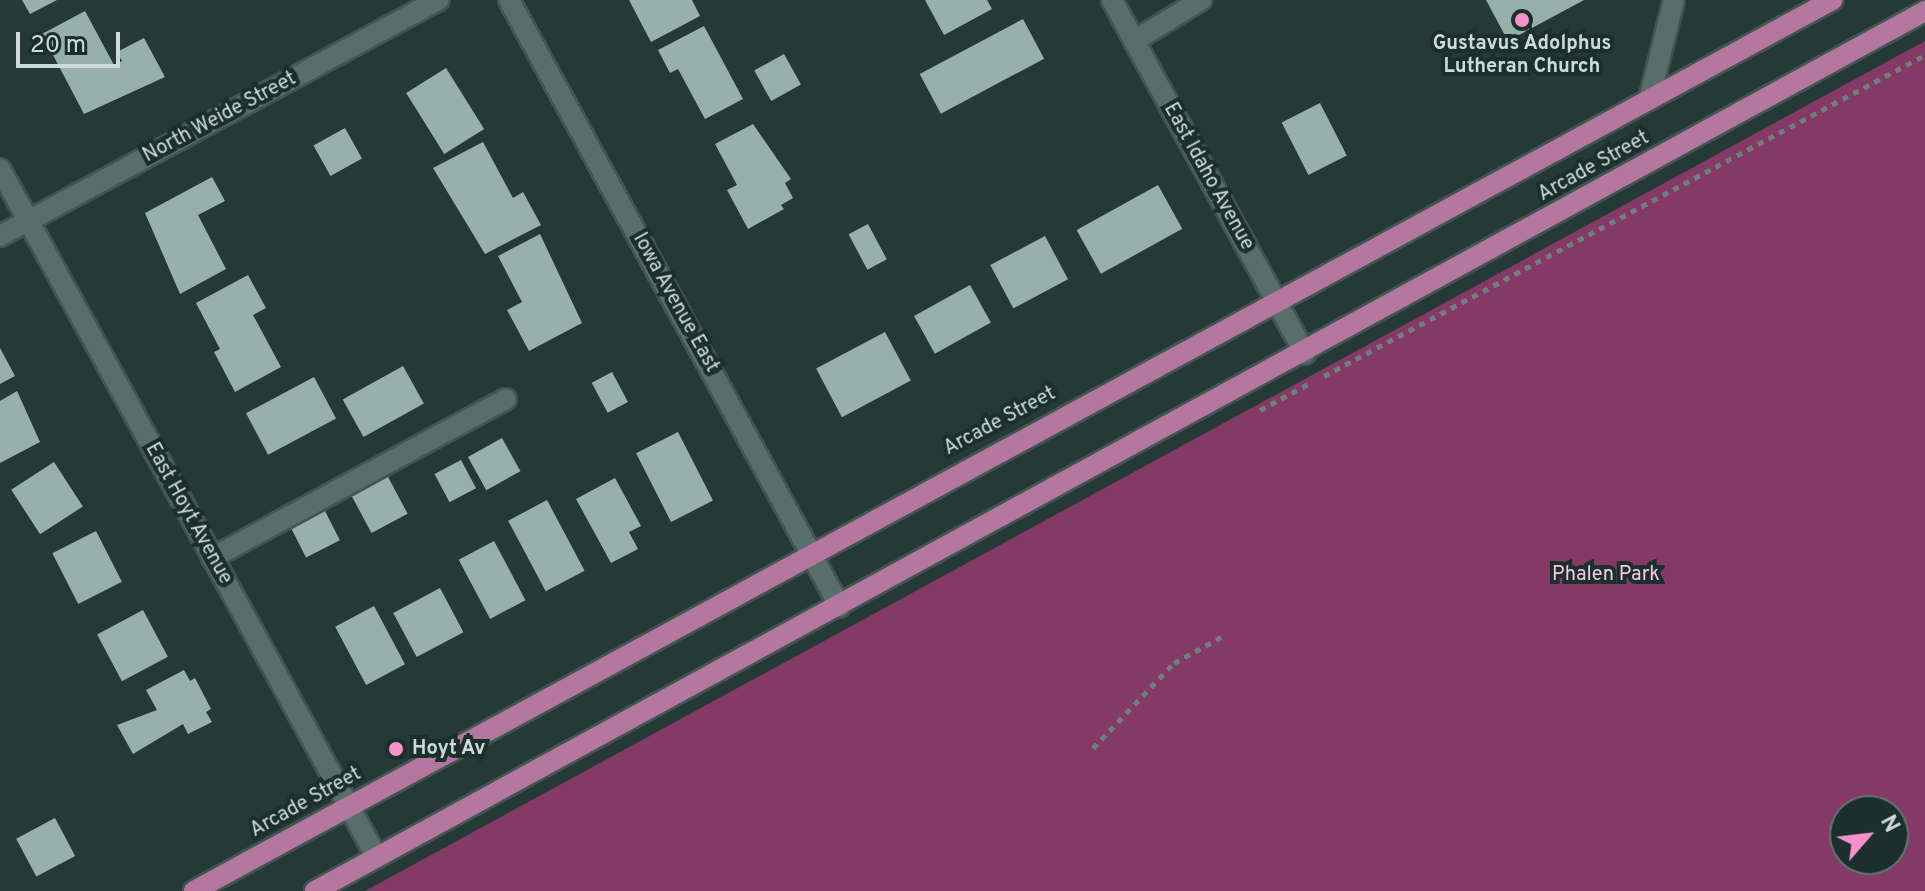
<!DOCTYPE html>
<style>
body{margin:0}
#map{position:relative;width:1925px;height:891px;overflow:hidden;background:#253a36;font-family:Overpass,sans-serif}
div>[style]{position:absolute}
.green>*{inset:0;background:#843967}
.building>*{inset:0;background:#98b0ac;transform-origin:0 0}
.path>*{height:5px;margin-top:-2.5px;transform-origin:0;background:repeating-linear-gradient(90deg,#6e7f7c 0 6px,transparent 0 12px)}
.roads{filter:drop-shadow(2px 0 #425552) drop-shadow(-2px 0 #425552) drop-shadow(0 2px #425552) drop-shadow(0 -2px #425552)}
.minor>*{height:20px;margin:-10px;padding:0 10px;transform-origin:10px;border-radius:10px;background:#576e6a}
.major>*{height:20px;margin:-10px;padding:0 10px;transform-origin:10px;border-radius:10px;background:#b577a0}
.dots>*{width:22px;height:22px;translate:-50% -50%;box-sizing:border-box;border:4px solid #1b302c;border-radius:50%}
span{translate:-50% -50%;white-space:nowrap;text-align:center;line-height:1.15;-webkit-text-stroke:8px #1b302c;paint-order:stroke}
.poi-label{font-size:20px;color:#cddad7;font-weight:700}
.left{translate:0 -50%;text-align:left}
.street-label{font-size:20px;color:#cddad7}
.park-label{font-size:20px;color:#f8c7e1}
.north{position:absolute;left:1829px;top:795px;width:80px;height:80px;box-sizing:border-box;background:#1b302c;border:2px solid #627470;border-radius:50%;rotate:62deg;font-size:22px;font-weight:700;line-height:32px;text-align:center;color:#cddad7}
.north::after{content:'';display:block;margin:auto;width:28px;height:36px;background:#f890cc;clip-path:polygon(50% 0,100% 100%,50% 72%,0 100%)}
.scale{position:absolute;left:16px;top:32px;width:104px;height:36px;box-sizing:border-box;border:4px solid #cddad7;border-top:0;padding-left:10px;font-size:24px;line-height:28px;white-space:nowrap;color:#cddad7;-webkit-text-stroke:6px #1b302c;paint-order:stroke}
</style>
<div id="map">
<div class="green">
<i style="clip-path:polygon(evenodd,1925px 41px,1925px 891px,365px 891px,1925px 41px,1893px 811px,1893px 859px,1845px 859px,1845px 811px,1893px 811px)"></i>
</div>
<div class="building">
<i style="clip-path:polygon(22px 0,57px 0,30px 14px)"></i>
<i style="clip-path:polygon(629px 0,692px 0,700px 16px,651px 42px)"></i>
<i style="clip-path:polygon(925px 0,987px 0,992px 9px,944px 35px)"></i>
<i style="clip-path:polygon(1486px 0,1584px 0,1508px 41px)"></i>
<i style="clip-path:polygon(85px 11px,114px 65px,122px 61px,117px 52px,144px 38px,165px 77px,84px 114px,42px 34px)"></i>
<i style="left:1023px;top:19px;width:45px;height:117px;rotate:62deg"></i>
<i style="clip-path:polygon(704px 26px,743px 99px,705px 119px,678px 69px,670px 73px,658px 50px)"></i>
<i style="left:784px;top:54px;width:35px;height:34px;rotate:61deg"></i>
<i style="left:446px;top:68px;width:72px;height:47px;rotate:58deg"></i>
<i style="left:1320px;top:103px;width:59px;height:43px;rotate:63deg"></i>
<i style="clip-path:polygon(753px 124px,791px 179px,785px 183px,793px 198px,781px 205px,784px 209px,748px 229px,727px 190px,737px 185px,715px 144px)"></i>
<i style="left:345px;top:128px;width:35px;height:36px;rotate:61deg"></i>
<i style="clip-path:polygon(483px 142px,513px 198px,523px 192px,541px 225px,485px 254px,433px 168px)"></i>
<i style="clip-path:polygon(212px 177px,225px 201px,198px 215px,226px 269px,180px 294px,145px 213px)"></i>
<i style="left:1158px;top:185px;width:50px;height:93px;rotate:61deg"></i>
<i style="left:868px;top:224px;width:40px;height:22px;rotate:62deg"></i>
<i style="clip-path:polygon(540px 234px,582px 323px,529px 351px,507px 310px,522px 302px,498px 256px)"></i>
<i style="left:1045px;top:236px;width:49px;height:62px;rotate:62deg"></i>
<i style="clip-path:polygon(248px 275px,266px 308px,253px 315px,281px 367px,235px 392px,214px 352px,220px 349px,196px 303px)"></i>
<i style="left:970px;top:285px;width:43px;height:64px;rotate:61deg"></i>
<i style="left:885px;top:332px;width:55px;height:78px;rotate:62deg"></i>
<i style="clip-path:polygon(0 348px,15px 376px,0 384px)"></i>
<i style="left:403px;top:366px;width:43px;height:69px;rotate:61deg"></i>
<i style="left:612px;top:372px;width:34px;height:23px;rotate:62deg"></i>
<i style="left:314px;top:377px;width:47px;height:77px;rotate:62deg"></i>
<i style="clip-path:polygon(17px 391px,40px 442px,0 463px,0 401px)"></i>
<i style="left:678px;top:432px;width:77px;height:47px;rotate:63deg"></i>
<i style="left:502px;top:438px;width:38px;height:39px;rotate:61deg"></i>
<i style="left:461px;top:460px;width:32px;height:30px;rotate:62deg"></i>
<i style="left:54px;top:462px;width:53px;height:51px;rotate:57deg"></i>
<i style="left:387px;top:475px;width:44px;height:41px;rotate:62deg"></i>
<i style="clip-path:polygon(615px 478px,641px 526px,629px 532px,638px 549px,611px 563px,576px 499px)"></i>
<i style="left:547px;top:500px;width:80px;height:44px;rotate:62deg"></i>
<i style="left:324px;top:509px;width:35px;height:38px;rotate:63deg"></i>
<i style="left:96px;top:531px;width:57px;height:49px;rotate:63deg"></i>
<i style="left:494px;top:541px;width:67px;height:40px;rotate:62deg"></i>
<i style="left:440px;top:588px;width:50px;height:53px;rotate:62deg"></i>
<i style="left:374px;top:606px;width:66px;height:44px;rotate:62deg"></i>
<i style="left:143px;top:610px;width:53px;height:52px;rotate:62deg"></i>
<i style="clip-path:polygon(184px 670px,190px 681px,195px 678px,211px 709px,206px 712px,212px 722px,188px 734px,183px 724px,133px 754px,117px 725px,157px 710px,146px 690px)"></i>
<i style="left:55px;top:818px;width:43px;height:44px;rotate:62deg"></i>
</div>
<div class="path">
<i style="left:1324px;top:376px;width:681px;rotate:-28.11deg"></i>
<i style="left:1260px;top:410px;width:59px;rotate:-28.3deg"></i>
<i style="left:1093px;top:748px;width:117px;rotate:-46.4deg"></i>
<i style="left:1174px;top:663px;width:54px;rotate:-29deg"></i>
</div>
<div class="roads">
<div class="minor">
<i style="left:509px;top:0;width:691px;rotate:61.4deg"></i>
<i style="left:1112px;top:0;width:403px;rotate:61.4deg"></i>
<i style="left:1134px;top:41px;width:79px;rotate:-31.5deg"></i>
<i style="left:1649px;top:100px;width:103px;rotate:-76deg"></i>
<i style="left:0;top:169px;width:785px;rotate:61.31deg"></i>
<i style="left:0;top:236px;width:498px;rotate:-28.3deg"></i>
<i style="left:212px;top:558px;width:334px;rotate:-28.4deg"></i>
</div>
<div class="major">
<i style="left:194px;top:891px;width:1865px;rotate:-28.54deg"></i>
<i style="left:315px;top:891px;width:1835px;rotate:-28.66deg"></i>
</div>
</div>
<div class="dots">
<i style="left:1522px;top:20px;background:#f890cc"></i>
<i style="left:396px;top:749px;background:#f890cc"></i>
</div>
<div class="poi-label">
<span style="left:1522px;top:56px">Gustavus Adolphus<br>Lutheran Church</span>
<span class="left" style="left:412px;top:749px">Hoyt Av</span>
</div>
<div class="street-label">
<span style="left:220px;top:118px;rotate:-28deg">North Weide Street</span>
<span style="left:1594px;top:167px;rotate:-29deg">Arcade Street</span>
<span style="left:1208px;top:177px;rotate:61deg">East Idaho Avenue</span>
<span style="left:675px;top:303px;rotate:61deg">Iowa Avenue East</span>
<span style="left:1000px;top:422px;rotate:-28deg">Arcade Street</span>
<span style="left:188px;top:514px;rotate:61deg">East Hoyt Avenue</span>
<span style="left:306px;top:803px;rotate:-29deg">Arcade Street</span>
</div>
<div class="park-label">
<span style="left:1606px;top:575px">Phalen Park</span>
</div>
<div class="north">N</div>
<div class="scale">20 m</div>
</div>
